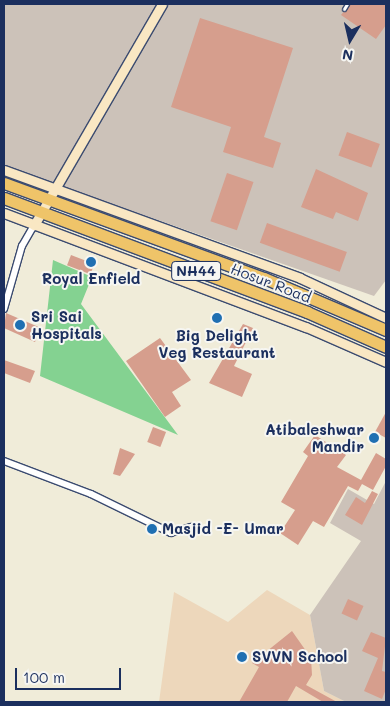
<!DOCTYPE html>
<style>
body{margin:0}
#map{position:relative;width:390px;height:706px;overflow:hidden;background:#f0ecd9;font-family:Mali,sans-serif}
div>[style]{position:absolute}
.built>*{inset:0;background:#edd7bb}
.industrial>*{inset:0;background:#ccc2b9}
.green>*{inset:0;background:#84d291}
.building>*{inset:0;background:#d69e8d;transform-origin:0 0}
.roads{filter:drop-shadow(1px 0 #3b4b70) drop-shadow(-1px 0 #3b4b70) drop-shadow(0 1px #3b4b70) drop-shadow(0 -1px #3b4b70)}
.lane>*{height:3px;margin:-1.5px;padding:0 1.5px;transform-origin:1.5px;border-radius:1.5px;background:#fff}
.street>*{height:6px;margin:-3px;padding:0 3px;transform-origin:3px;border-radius:3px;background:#fff}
.secondary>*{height:9px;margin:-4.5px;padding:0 4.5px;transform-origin:4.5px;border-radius:4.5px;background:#f9e7c3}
.highway>*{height:11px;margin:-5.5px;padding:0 5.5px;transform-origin:5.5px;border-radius:5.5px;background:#efc469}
.dots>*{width:14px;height:14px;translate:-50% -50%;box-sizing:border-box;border:2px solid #f6f6f2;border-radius:50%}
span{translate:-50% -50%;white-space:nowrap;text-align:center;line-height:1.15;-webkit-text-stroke:4px #f6f6f2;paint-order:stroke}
.shield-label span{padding:1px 4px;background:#f6f6f2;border:1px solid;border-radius:4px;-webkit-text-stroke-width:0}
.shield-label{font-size:14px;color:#1b2f5e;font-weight:700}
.poi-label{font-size:15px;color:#1b2f5e;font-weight:700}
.left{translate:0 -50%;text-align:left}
.right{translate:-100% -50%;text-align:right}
.street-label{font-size:15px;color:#1b2f5e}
.frame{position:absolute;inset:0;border:5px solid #1b2f5e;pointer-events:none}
.north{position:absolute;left:325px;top:15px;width:50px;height:50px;-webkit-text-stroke:4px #f6f6f2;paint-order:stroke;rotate:189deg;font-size:14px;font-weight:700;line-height:20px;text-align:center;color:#1b2f5e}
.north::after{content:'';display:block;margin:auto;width:18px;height:22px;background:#1b2f5e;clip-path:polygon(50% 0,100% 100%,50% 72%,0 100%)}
.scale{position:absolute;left:15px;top:668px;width:106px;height:22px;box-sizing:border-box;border:2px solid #1b2f5e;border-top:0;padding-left:6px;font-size:15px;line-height:18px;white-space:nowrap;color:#1b2f5e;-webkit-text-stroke:4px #f6f6f2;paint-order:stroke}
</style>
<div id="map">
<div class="built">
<i style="clip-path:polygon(267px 590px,310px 615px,324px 691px,346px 702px,159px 702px,174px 592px,228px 622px)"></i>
</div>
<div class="industrial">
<i style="clip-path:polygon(4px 4px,386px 4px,386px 280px,374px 296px,4px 166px)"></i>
<i style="clip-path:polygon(386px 481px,386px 702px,346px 702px,324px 691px,310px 615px,361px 541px,330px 523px,348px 489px,374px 504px)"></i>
</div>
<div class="green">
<i style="clip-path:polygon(53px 260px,92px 277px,81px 304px,178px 435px,40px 376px)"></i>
</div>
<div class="building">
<i style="clip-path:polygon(350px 4px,386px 4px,386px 25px,376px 39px,341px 15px)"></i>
<i style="clip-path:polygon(200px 18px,293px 48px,264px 137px,281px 143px,273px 168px,223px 152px,231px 127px,171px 107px)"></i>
<i style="left:347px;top:132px;width:35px;height:25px;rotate:20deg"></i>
<i style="clip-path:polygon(316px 169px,368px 193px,358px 221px,336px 212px,333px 219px,301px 207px)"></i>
<i style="left:227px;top:173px;width:28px;height:51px;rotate:19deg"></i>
<i style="left:267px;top:223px;width:85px;height:21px;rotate:20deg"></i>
<i style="left:71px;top:255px;width:25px;height:11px;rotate:21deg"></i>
<i style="clip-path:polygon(6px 313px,41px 328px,35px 342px,4px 328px)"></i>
<i style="clip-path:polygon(243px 324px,253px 328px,234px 366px,252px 374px,242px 397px,209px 383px)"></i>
<i style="clip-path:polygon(160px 338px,191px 380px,172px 392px,181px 406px,165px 417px,126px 361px)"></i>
<i style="clip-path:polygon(4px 360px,35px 371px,30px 383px,4px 373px)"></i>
<i style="clip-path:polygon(386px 412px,386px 438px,375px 432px)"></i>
<i style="left:153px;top:427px;width:14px;height:16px;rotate:21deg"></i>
<i style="clip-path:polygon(315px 435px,346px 455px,337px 467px,361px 480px,376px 453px,386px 459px,386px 466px,373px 490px,362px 484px,358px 491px,348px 486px,324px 527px,313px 521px,298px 545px,280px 533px,295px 510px,281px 502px,308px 456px,303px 452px)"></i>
<i style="clip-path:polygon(120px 448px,135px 454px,120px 476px,113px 474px)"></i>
<i style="clip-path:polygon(372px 491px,378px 494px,362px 525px,345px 515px,356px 497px,365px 503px)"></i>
<i style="left:348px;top:599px;width:17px;height:16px;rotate:24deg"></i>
<i style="clip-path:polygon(292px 631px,311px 658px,312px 675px,306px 685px,337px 702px,323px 702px,296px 686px,287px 702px,239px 702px,259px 667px,252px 663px)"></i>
<i style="clip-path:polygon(371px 632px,386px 638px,382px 671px,386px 672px,386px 689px,382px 699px,364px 691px,378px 658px,362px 651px)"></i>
</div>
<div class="roads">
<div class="lane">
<i style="left:344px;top:9px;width:6px;rotate:-59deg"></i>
</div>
<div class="street">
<i style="left:4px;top:309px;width:66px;rotate:-74.1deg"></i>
<i style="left:22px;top:246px;width:24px;rotate:-60deg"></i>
<i style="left:4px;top:461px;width:93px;rotate:20.8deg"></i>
<i style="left:91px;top:494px;width:89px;rotate:26deg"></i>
<i style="left:171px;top:533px;width:21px;rotate:-17deg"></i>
</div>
<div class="secondary">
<i style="left:4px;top:170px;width:315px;rotate:20deg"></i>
<i style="left:300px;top:278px;width:95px;rotate:24.9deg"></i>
<i style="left:4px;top:213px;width:323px;rotate:20.7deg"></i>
<i style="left:306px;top:327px;width:87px;rotate:23.6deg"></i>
<i style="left:34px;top:225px;width:255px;rotate:-59.9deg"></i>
</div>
<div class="highway">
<i style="left:4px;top:183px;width:277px;rotate:20.1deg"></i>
<i style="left:264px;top:278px;width:133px;rotate:23.1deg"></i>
<i style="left:4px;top:198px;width:324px;rotate:20.6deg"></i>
<i style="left:307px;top:312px;width:86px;rotate:23.9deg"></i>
</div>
</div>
<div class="dots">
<i style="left:91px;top:262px;background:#1f6fb2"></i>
<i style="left:217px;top:318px;background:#1f6fb2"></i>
<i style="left:20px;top:325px;background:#1f6fb2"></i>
<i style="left:374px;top:438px;background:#1f6fb2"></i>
<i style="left:152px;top:529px;background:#1f6fb2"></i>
<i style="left:242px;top:657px;background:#1f6fb2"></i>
</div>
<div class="shield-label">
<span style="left:196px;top:271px">NH44</span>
</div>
<div class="poi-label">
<span style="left:91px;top:279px">Royal Enfield</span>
<span class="left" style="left:31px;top:325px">Sri Sai<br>Hospitals</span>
<span style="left:217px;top:344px">Big Delight<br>Veg Restaurant</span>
<span class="right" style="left:364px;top:438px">Atibaleshwar<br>Mandir</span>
<span class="left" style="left:162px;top:529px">Masjid -E- Umar</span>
<span class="left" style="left:252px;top:657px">SVVN School</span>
</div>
<div class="street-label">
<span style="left:271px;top:283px;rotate:21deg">Hosur Road</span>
</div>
<div class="frame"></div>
<div class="north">N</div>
<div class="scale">100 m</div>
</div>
